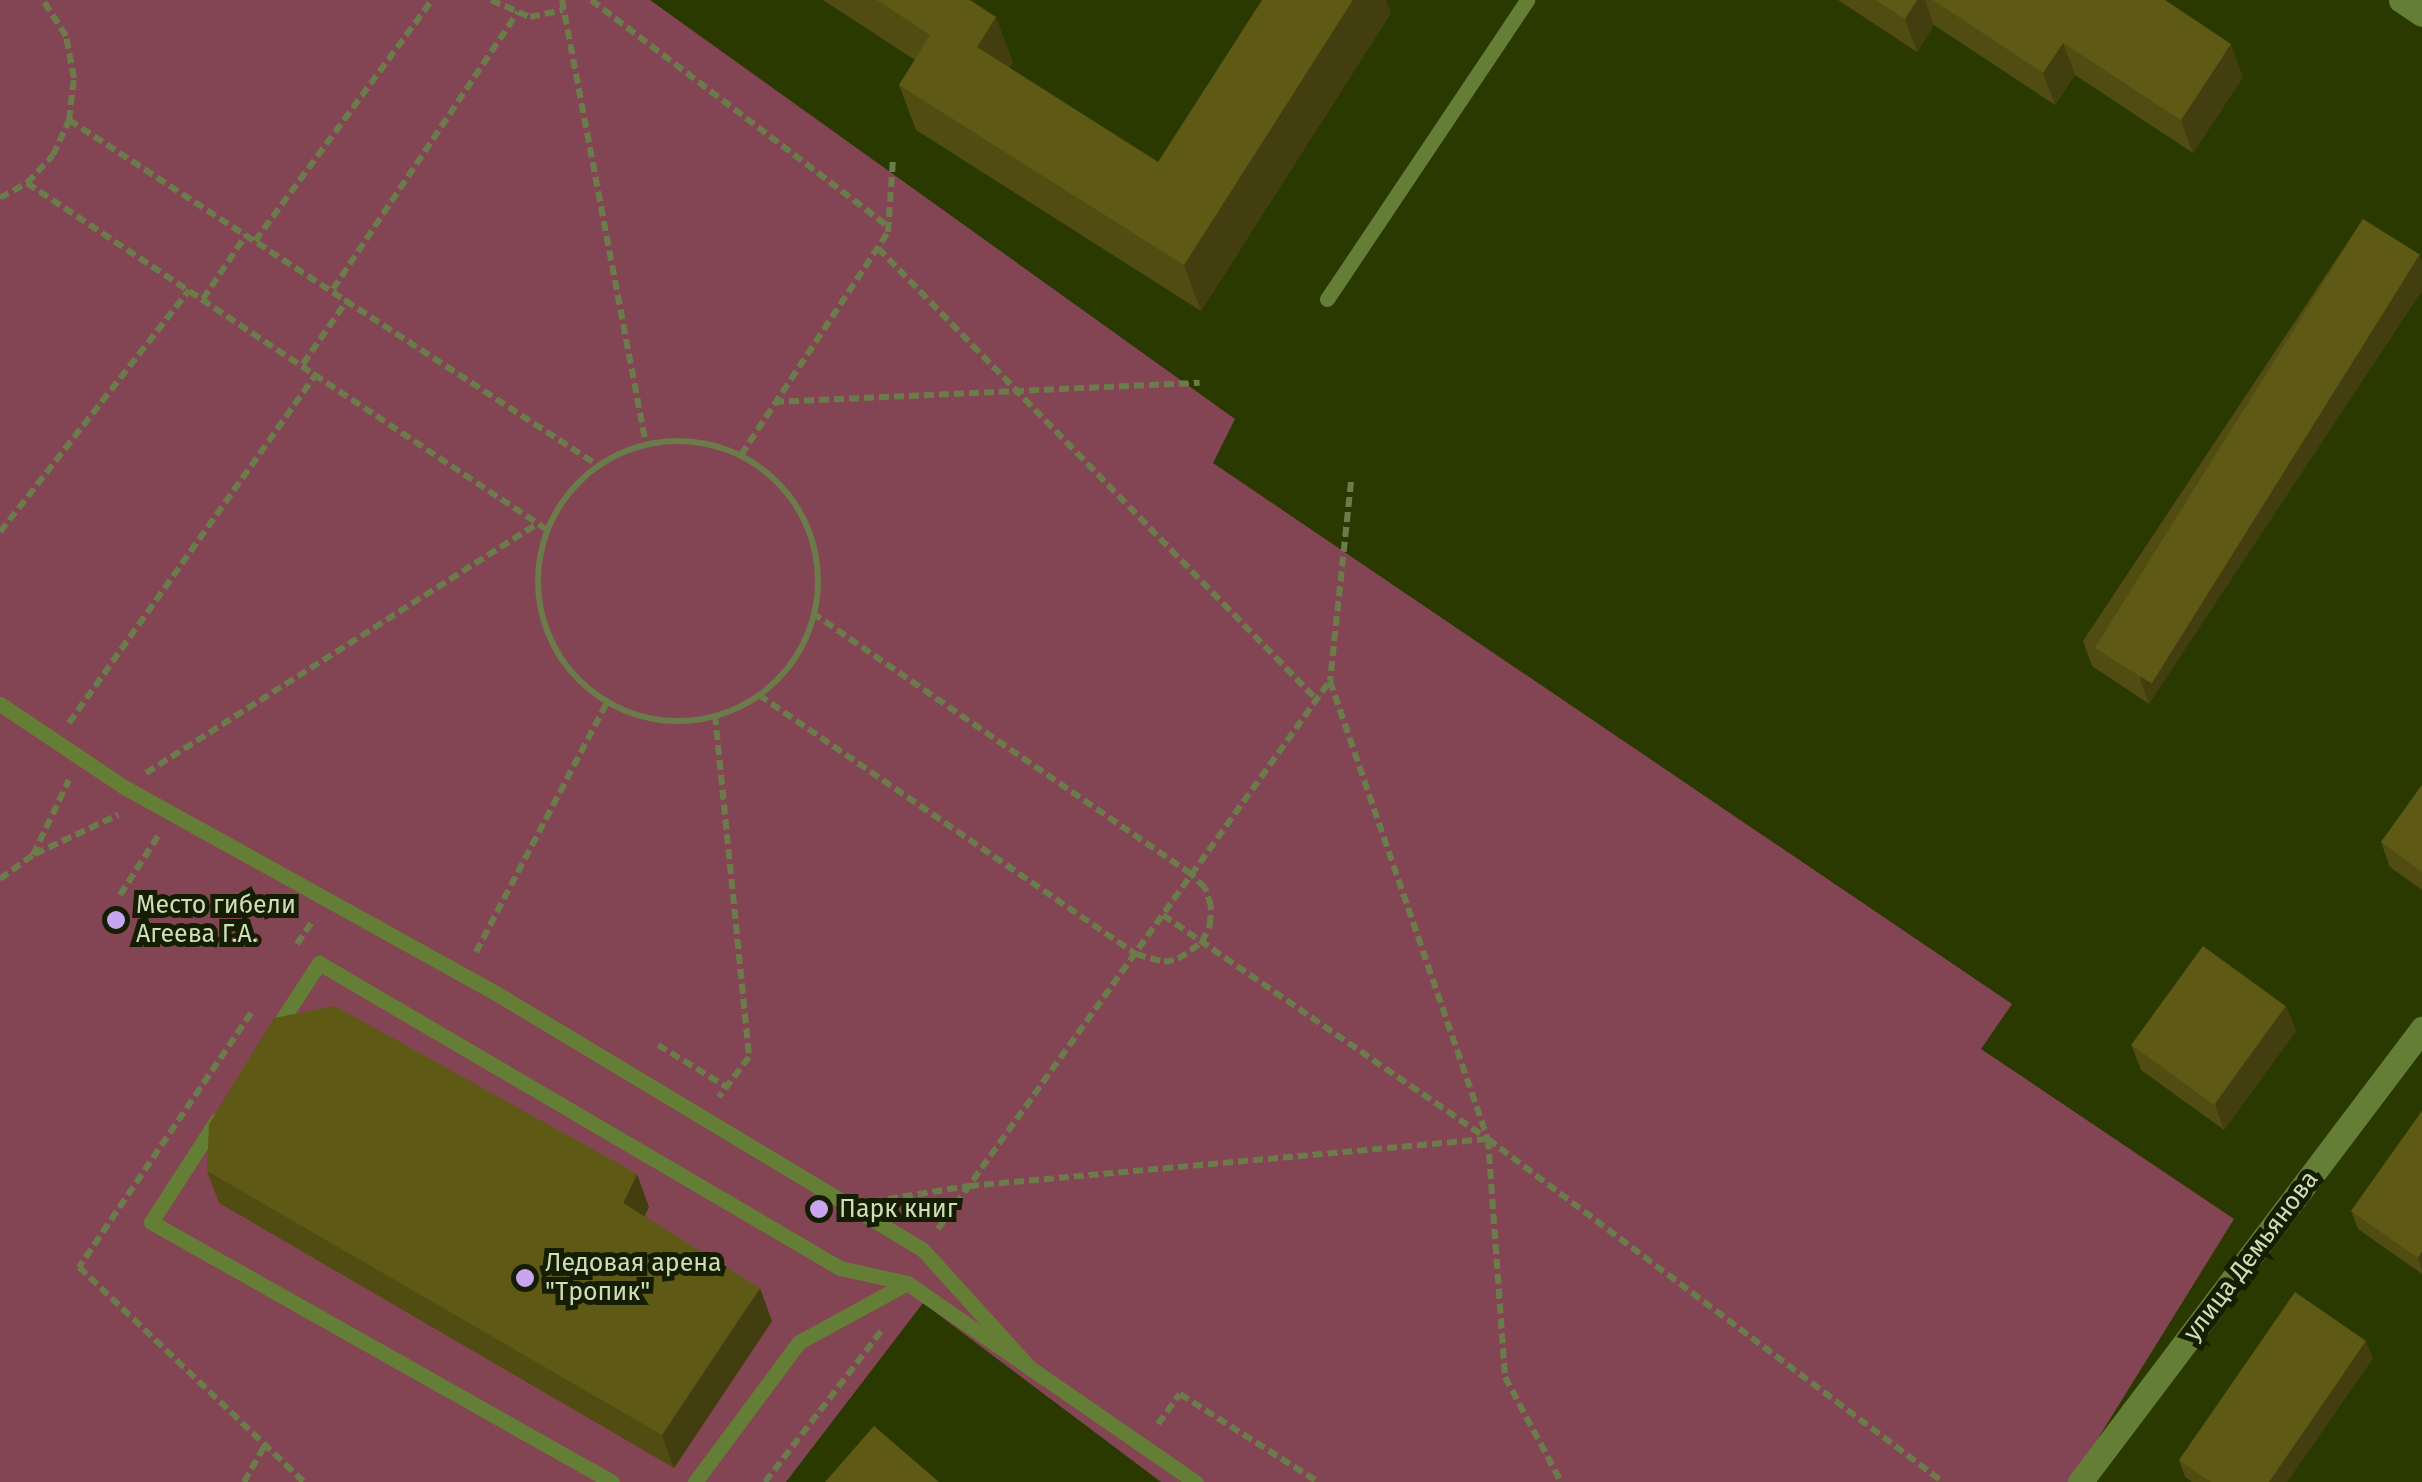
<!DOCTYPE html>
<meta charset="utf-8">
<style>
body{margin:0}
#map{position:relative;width:2422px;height:1482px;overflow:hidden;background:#293900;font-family:"Fira Sans",sans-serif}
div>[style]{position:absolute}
.green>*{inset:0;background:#834554}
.path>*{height:6px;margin-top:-3px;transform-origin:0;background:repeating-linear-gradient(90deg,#6b7b4a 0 10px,transparent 0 15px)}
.path>.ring{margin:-3px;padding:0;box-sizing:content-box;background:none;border:6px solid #6b7b4a;border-radius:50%}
.service>*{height:15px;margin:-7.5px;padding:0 7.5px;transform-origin:7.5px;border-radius:7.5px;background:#657e35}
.minor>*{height:25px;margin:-12.5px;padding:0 12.5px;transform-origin:12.5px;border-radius:12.5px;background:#657e35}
.wall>*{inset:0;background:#514d12}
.shaded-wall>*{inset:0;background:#423e0f}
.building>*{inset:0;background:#5e5915;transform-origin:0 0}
.dots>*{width:28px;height:28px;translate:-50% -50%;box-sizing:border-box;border:5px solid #151e02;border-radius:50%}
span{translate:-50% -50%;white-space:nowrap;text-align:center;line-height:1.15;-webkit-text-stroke:10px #151e02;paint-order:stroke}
.poi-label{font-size:25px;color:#cfddb9}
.left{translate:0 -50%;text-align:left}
.street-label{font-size:25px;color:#cfddb9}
</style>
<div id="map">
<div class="green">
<i style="clip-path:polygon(0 0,650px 0,1235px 419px,1213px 463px,2012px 1004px,1981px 1049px,2234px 1219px,2071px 1482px,1161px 1482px,923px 1303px,786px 1482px,0 1482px)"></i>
</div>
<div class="path">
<i style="left:491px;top:0;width:43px;rotate:23.6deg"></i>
<i style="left:530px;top:17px;width:34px;rotate:-12deg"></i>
<i style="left:562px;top:0;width:452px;rotate:79.3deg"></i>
<i style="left:591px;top:0;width:375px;rotate:37.3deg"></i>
<i style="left:69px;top:120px;width:633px;rotate:33.14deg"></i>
<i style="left:27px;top:183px;width:624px;rotate:33.69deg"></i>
<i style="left:0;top:198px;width:31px;rotate:-29deg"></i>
<i style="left:27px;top:183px;width:38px;rotate:-47deg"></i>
<i style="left:53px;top:155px;width:38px;rotate:-65deg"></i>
<i style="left:69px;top:120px;width:42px;rotate:-83.2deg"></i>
<i style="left:74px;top:78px;width:43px;rotate:-100.8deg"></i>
<i style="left:66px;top:36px;width:43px;rotate:-122.6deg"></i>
<i style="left:255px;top:241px;width:299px;rotate:-53.7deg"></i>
<i style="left:878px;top:248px;width:630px;rotate:45.84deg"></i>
<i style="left:333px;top:289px;width:333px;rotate:-56.3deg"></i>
<i style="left:203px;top:299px;width:77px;rotate:-56.1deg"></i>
<i style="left:303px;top:364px;width:79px;rotate:-55.3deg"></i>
<i style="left:774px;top:402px;width:426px;rotate:-2.6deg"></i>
<i class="ring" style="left:538px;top:441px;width:274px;height:274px"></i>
<i style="left:741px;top:455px;width:267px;rotate:-56.6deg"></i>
<i style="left:888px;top:232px;width:74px;rotate:-86.1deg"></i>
<i style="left:1351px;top:482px;width:200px;rotate:96deg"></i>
<i style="left:1330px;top:681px;width:484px;rotate:71deg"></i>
<i style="left:1488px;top:1139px;width:239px;rotate:85.9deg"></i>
<i style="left:1505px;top:1377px;width:119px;rotate:61.9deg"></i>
<i style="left:0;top:532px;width:307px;rotate:-52deg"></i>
<i style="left:759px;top:695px;width:457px;rotate:34.5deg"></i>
<i style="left:1136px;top:954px;width:29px;rotate:16deg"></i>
<i style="left:1164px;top:962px;width:14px;rotate:-12deg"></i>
<i style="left:1178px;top:959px;width:29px;rotate:-35deg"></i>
<i style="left:1202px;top:942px;width:19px;rotate:-65deg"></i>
<i style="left:1210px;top:925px;width:19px;rotate:-87deg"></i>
<i style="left:1211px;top:906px;width:19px;rotate:-108deg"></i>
<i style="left:1205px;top:888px;width:20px;rotate:-135deg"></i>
<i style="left:1191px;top:874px;width:457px;rotate:-145.4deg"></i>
<i style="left:715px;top:715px;width:344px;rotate:84.3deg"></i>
<i style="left:749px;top:1057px;width:50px;rotate:126.9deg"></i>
<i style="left:69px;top:723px;width:429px;rotate:-54.7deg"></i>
<i style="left:146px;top:773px;width:464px;rotate:-32.5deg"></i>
<i style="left:35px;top:854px;width:92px;rotate:-25.2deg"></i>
<i style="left:0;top:879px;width:41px;rotate:-36deg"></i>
<i style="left:33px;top:855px;width:83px;rotate:-64.4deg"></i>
<i style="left:120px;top:895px;width:70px;rotate:-57.2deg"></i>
<i style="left:1163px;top:915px;width:395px;rotate:34.6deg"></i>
<i style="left:1488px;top:1139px;width:570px;rotate:37.01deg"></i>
<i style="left:297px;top:944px;width:27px;rotate:-56deg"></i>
<i style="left:476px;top:952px;width:282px;rotate:-62.3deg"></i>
<i style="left:251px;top:1013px;width:307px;rotate:124.1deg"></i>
<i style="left:79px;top:1267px;width:311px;rotate:43.7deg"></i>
<i style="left:658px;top:1045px;width:81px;rotate:31.3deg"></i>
<i style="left:888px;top:1199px;width:82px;rotate:-9.1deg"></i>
<i style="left:969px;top:1186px;width:520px;rotate:-5.18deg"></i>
<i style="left:938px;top:1229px;width:672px;rotate:-54.44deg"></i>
<i style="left:1158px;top:1424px;width:37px;rotate:-54deg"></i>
<i style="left:1180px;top:1394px;width:164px;rotate:32.5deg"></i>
<i style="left:244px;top:1482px;width:43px;rotate:-60.4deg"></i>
<i style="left:765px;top:1482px;width:193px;rotate:-52.4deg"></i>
</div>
<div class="service">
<i style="left:1327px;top:299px;width:360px;rotate:-56.2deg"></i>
<i style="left:0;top:704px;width:149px;rotate:33.8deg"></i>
<i style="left:124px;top:787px;width:435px;rotate:29deg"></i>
<i style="left:504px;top:998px;width:489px;rotate:31deg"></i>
<i style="left:923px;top:1250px;width:158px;rotate:47.8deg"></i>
<i style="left:276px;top:1029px;width:79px;rotate:-56.9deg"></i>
<i style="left:319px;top:963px;width:604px;rotate:30.35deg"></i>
<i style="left:840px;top:1268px;width:69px;rotate:12.6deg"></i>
<i style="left:217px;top:1120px;width:121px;rotate:122.9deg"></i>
<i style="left:151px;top:1222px;width:529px;rotate:29.42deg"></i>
<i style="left:695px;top:1482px;width:174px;rotate:-53.4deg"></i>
<i style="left:799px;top:1342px;width:123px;rotate:-28.6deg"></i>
<i style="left:907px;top:1283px;width:351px;rotate:34.6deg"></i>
</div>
<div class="minor">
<i style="left:2401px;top:0;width:25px;rotate:34deg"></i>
<i style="left:2080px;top:1482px;width:568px;rotate:-52.95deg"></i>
</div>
<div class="wall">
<i style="clip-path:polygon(823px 0,970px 0,1013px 62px,1009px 68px,1158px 162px,1391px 13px,1201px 311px,916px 130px,899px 85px,915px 60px)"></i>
<i style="clip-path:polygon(1838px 0,2165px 0,2243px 77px,2193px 153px,2075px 75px,2055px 105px,1934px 25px,1917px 52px)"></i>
<i style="clip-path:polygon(2363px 219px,2149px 704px,2092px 666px,2083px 641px)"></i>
<i style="clip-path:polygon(2422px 785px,2422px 890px,2390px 867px,2381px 842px)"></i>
<i style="clip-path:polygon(2286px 1006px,2296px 1031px,2224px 1130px,2141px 1070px,2131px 1044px)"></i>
<i style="clip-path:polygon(2422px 1111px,2422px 1274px,2358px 1229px,2351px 1211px)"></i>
<i style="clip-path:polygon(207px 1171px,649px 1207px,644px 1216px,772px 1321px,674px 1468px,219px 1203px)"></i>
<i style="clip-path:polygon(2373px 1358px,2287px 1482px,2192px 1482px,2185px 1477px,2179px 1460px)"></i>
</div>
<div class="shaded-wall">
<i style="clip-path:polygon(1353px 0,1386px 0,1391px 13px,1201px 311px,1184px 265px)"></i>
<i style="clip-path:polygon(1917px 0,1925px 0,1934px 25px,1917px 52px,1905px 19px)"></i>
<i style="clip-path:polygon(996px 17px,1013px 62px,993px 93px,977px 47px)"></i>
<i style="clip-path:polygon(2063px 43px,2075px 75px,2055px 105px,2043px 73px)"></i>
<i style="clip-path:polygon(2231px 44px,2243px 77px,2193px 153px,2181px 120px)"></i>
<i style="clip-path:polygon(2420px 255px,2422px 262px,2422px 291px,2149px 704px,2140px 679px)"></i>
<i style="clip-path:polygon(2286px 1006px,2296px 1031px,2224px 1130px,2215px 1104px)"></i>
<i style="clip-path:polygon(637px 1174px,649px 1207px,635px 1235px,623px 1203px)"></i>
<i style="clip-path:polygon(2422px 1251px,2422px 1270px,2418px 1258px)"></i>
<i style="clip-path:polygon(760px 1288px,772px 1321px,674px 1468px,662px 1435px)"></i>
<i style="clip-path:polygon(2366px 1341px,2373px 1358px,2287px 1482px,2269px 1482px)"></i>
</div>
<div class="building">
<i style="clip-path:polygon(877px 0,970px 0,996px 17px,977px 47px,1158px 162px,1262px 0,1353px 0,1184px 265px,899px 85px,930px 35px)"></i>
<i style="clip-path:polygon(1876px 0,1917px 0,1905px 19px)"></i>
<i style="clip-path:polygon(1933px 0,2165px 0,2231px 44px,2181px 120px,2063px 43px,2043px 73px)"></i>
<i style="left:2363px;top:219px;width:67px;height:506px;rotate:32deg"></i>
<i style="clip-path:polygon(2422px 785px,2422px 872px,2381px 842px)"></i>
<i style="left:2203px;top:946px;width:102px;height:122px;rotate:36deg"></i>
<i style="clip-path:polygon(335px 1006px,637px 1174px,623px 1203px,760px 1288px,662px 1435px,207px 1171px,209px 1124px,274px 1018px)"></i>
<i style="clip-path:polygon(2422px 1111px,2422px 1251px,2418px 1258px,2351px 1211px)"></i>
<i style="clip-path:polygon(2295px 1292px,2366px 1341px,2269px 1482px,2211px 1482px,2179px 1460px)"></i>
<i style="clip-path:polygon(874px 1426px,939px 1482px,825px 1482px)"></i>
</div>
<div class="dots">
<i style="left:116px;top:920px;background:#c8a6ef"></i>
<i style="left:819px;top:1209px;background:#c8a6ef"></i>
<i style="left:525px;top:1278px;background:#c8a6ef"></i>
</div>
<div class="poi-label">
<span class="left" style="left:136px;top:920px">Место гибели<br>Агеева Г.А.</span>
<span class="left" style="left:839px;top:1209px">Парк книг</span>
<span class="left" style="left:545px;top:1278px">Ледовая арена<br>"Тропик"</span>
</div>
<div class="street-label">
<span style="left:2251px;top:1256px;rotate:-53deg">улица Демьянова</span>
</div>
</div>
